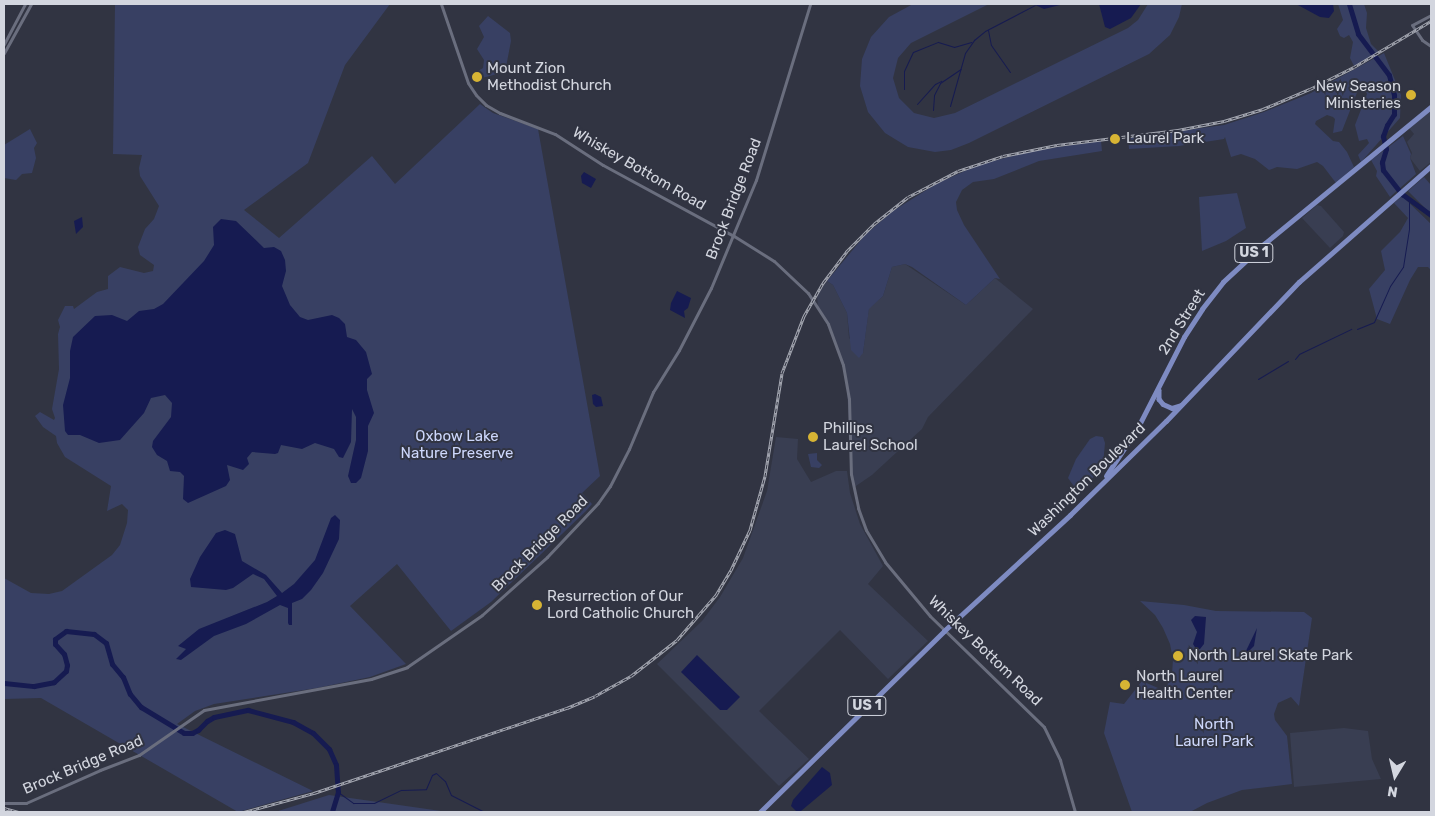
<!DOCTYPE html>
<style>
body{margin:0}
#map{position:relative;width:1435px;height:816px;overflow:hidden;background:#313442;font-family:Rubik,sans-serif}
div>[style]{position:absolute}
.built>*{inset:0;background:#393e52}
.green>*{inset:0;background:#384063}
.water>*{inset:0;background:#161b51}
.stream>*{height:1px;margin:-0.5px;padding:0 0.5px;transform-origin:0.5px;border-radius:0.5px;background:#161b51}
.river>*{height:5px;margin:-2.5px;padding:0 2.5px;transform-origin:2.5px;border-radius:2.5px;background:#161b51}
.minor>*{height:3px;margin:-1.5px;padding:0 1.5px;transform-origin:1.5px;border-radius:1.5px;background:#6a6e7e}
.major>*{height:4.5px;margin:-2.25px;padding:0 2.25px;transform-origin:2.25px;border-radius:2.25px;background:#7e8bc2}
.rail>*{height:3px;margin-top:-1.5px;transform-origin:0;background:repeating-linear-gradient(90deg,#313442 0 4px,#a7aab4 0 8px);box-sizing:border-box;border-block:1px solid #a7aab4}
.dots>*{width:14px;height:14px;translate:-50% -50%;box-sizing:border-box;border:2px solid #313442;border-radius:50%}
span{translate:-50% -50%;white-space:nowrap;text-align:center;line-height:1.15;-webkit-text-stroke:4px #313442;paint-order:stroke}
.shield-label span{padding:1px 4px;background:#313442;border:1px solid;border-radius:4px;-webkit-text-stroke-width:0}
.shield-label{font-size:14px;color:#d3d6df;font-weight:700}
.poi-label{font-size:15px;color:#d3d6df}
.left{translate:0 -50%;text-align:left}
.right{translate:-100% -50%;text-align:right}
.street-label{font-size:15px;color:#d3d6df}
.park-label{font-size:15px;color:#cdd7fb}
.frame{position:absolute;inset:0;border:5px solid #d3d6df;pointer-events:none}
.north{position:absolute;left:1370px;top:751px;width:50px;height:50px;-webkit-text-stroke:4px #313442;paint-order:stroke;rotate:189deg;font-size:14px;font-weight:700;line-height:20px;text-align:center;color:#d3d6df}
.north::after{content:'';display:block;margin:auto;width:18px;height:22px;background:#d3d6df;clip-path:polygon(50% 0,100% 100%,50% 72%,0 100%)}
</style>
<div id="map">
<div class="built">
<i style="clip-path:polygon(1431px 109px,1431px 162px,1420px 171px,1410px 158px,1412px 153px,1407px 142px,1414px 134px,1409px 128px)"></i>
<i style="clip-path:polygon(1317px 205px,1321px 206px,1344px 232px,1343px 236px,1330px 248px,1302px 218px)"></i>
<i style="clip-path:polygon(905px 264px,966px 305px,995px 278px,1033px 309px,928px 417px,922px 429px,872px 475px,853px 488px,846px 374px,832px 333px,818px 307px,817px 295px,827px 281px,833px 285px,847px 313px,849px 338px,863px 353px,869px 308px,883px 296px,892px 267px)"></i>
<i style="clip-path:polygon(776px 437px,798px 439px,797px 459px,811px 482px,836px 471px,847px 471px,850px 493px,860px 524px,883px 566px,868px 584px,928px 641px,888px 679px,840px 630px,759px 711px,809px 759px,779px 786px,657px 664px,702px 621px,720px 597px,743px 558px,767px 491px)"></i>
<i style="clip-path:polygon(1344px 728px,1368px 731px,1372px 759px,1381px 779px,1294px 787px,1290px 733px)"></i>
</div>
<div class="green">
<i style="clip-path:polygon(115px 4px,390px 4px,345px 65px,308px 163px,244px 210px,279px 238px,372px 156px,395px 184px,480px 104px,493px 113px,538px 129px,600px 476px,582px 493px,592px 504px,586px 511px,491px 602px,451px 631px,397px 564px,350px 606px,406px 664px,370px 677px,317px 688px,214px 704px,195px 711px,177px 724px,313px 791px,238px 812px,41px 698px,4px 699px,4px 578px,31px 593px,49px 594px,62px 591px,112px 555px,120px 545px,127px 523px,128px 510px,122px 504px,107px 511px,111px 486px,65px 457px,57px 443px,56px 436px,43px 427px,35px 416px,40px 412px,54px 420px,55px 418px,52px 409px,59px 369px,58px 334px,60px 327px,58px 320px,65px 306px,73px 306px,74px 309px,97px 292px,108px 289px,108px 276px,120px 267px,144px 273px,153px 271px,154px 265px,140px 255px,138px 247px,145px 229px,154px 219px,159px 206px,140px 176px,139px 168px,142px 155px,113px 154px)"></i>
<i style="clip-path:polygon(913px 4px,989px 4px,911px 43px,898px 58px,893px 78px,899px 98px,914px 113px,934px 118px,955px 113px,1128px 28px,1138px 20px,1148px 4px,1182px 4px,1179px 17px,1170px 35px,1149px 54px,969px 143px,951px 150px,935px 152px,908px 147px,885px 133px,868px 112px,860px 86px,862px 59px,871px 37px,889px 17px)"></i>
<i style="clip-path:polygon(1338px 4px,1364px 4px,1367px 13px,1366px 28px,1371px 44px,1379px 52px,1354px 66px,1350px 58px,1353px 42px,1349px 35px,1344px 38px,1340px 36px,1337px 29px,1343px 20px)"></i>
<i style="clip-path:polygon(488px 16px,510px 33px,511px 41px,505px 72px,482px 78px,478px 71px,483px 68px,484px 60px,477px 49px,484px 37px,479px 26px)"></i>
<i style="clip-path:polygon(1384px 53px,1401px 95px,1400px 118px,1361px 162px,1358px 155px,1369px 143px,1367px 139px,1359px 141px,1355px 125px,1367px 94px,1365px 90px,1358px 90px,1342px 131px,1333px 133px,1335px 119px,1333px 117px,1327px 115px,1316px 121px,1315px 124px,1333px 141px,1339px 142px,1347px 152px,1354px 167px,1336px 183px,1323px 166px,1317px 162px,1297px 169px,1277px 167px,1269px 170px,1255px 159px,1241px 154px,1231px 157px,1225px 137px,1224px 139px,1179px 146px,1129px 149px,1128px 138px,1224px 125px,1264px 112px,1311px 93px)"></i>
<i style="clip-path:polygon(30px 129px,37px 143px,34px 148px,36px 158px,32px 173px,22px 174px,16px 180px,4px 178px,4px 145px)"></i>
<i style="clip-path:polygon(1403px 136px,1411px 154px,1410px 158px,1416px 174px,1390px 197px,1376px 176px,1377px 171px,1371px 160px)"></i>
<i style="clip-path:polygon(1101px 141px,1102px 151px,1039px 161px,994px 179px,973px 182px,962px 190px,956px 202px,957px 210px,964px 225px,1000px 279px,995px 278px,966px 305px,912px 267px,905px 264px,892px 267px,883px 296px,869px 309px,863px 353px,859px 358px,851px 350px,847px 313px,833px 285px,827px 281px,865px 235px,893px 211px,936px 184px,978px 165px,1031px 151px)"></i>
<i style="clip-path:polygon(1424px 177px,1431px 185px,1431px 214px,1408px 191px)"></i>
<i style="clip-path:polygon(1237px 193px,1246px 228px,1226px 241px,1202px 251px,1199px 197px)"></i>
<i style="clip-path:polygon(1402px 196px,1431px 224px,1431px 270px,1428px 267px,1418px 267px,1410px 280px,1390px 324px,1377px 319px,1369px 289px,1385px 270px,1381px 251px,1400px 232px,1408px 218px,1394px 203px)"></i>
<i style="clip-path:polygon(1096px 436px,1103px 437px,1105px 443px,1103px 465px,1084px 489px,1078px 492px,1068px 478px,1076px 459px,1090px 439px)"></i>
<i style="clip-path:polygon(817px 453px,817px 460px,822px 465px,819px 468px,811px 467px,808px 454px)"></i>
<i style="clip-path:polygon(1140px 601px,1184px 605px,1216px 611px,1304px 612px,1312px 618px,1299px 706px,1291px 697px,1278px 703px,1274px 714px,1275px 720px,1287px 736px,1292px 784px,1242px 790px,1207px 803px,1190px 812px,1132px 812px,1104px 733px,1110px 702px,1124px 704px,1142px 681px,1165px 691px,1172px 674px,1173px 659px,1170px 644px,1163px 628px,1155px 615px)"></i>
<i style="clip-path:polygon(329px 795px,448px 812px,275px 812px)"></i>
</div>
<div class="water">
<i style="clip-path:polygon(1033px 4px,1064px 4px,1044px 9px)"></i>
<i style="clip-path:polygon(1099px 4px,1141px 4px,1131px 18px,1110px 29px,1105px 27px)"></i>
<i style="clip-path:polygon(1296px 4px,1333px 4px,1334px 11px,1329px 18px,1320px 17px)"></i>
<i style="clip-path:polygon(584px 172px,596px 179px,591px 188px,582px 183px,581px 176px)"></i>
<i style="clip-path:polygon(82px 217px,83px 227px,76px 234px,74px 221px)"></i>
<i style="clip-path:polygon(221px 219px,236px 221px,264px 248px,274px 247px,281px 251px,285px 260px,286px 271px,282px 286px,290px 305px,300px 317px,308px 320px,332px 315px,339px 318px,345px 324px,347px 337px,356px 340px,366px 352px,372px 374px,367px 379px,367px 390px,374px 413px,368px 426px,368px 451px,361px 478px,356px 483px,351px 483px,348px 476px,356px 440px,356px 417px,352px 409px,351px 442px,343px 458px,339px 457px,334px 449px,315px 443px,302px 449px,281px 445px,278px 453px,275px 454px,252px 452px,247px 458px,249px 464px,243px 470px,227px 465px,230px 480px,226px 486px,188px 503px,183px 499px,184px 476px,180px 472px,170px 471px,167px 461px,157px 455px,152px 447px,153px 441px,171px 417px,172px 403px,165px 395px,151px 398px,144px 413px,120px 440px,99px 443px,80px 435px,68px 435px,65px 431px,63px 405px,70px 378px,70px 351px,73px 337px,95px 316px,112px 315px,127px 321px,139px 311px,154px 309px,163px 304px,204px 261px,214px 245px,213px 227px)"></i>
<i style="clip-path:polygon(677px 291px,691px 298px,688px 308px,684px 311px,685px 318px,670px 310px,671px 303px)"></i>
<i style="clip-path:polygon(595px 394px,601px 397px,603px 406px,596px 407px,593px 404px,592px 395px)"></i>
<i style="clip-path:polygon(335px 515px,340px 520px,339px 539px,323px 573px,311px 590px,302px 599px,292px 603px,292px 625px,289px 625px,288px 623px,288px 608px,280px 605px,246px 624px,214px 636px,181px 660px,176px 659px,186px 649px,178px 646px,199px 629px,267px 602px,277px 596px,264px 579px,253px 574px,233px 588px,226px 590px,191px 587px,190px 579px,200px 557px,216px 533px,225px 530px,235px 534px,242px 561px,266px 575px,282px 593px,294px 584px,315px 560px,331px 518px)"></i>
<i style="clip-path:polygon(1195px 616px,1206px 617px,1204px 644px,1200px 649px,1196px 649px,1193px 644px,1197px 632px,1191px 620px)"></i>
<i style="clip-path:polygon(1257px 628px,1254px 646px,1247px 653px,1245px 653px)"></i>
<i style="clip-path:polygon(697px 655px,740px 697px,727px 710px,720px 710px,681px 672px)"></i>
<i style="clip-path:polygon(822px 767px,830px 773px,832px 785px,801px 811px,796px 811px,791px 806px,793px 800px)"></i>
</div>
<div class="stream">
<i style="left:988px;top:30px;width:15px;rotate:79deg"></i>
<i style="left:991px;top:45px;width:33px;rotate:55deg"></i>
<i style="left:904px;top:89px;width:18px;rotate:-90deg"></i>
<i style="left:904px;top:71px;width:21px;rotate:-65deg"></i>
<i style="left:913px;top:52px;width:27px;rotate:-22deg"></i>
<i style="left:938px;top:42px;width:17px;rotate:17deg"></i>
<i style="left:954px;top:47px;width:18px;rotate:-16deg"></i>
<i style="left:917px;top:104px;width:27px;rotate:-48deg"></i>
<i style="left:935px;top:84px;width:7px;rotate:-27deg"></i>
<i style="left:950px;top:106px;width:55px;rotate:-74.2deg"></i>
<i style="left:965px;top:53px;width:16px;rotate:-55deg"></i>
<i style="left:974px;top:40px;width:14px;rotate:-39deg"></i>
<i style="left:985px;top:31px;width:56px;rotate:-27.5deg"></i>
<i style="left:933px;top:110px;width:15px;rotate:-86deg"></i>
<i style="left:934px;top:95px;width:13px;rotate:-63deg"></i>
<i style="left:940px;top:83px;width:25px;rotate:-34deg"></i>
<i style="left:1357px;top:329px;width:18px;rotate:-22deg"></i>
<i style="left:1374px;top:322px;width:39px;rotate:-66deg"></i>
<i style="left:1390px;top:286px;width:23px;rotate:-56deg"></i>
<i style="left:1403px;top:267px;width:38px;rotate:-81deg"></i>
<i style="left:1409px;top:229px;width:30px;rotate:-90deg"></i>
<i style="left:1295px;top:359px;width:6px;rotate:-51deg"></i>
<i style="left:1299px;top:354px;width:58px;rotate:-25.7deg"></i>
<i style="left:1258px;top:379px;width:35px;rotate:-31deg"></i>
<i style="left:338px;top:792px;width:19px;rotate:36deg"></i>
<i style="left:353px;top:803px;width:21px"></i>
<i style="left:374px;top:803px;width:30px;rotate:-26deg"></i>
<i style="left:401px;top:790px;width:25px;rotate:-2deg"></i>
<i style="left:426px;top:789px;width:15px;rotate:-67deg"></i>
<i style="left:432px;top:775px;width:4px;rotate:-27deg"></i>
<i style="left:436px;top:773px;width:12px;rotate:42deg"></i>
<i style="left:445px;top:781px;width:15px;rotate:67deg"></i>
<i style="left:451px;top:795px;width:37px;rotate:27deg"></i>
</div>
<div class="river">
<i style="left:1349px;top:4px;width:31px;rotate:73deg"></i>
<i style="left:1358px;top:34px;width:51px;rotate:52.9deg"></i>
<i style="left:1389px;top:75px;width:21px;rotate:76deg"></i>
<i style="left:1394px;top:95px;width:19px;rotate:90deg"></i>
<i style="left:1394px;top:114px;width:13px;rotate:122deg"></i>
<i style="left:1387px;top:125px;width:12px;rotate:110deg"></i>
<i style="left:1383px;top:136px;width:13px;rotate:77deg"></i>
<i style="left:1386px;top:149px;width:14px;rotate:107deg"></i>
<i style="left:1382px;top:162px;width:8px;rotate:83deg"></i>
<i style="left:1383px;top:170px;width:31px;rotate:52deg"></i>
<i style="left:1402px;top:194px;width:36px;rotate:36deg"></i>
<i style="left:4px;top:683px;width:30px;rotate:6deg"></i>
<i style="left:34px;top:686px;width:20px;rotate:-11deg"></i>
<i style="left:54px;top:682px;width:16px;rotate:-43deg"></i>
<i style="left:66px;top:671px;width:6px;rotate:-81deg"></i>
<i style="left:67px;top:665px;width:11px;rotate:-105deg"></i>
<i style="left:64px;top:654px;width:13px;rotate:-132deg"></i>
<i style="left:55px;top:644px;width:5px;rotate:-90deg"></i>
<i style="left:55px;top:639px;width:14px;rotate:-36deg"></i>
<i style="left:66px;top:631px;width:28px;rotate:6deg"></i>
<i style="left:94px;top:634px;width:15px;rotate:37deg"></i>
<i style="left:106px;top:643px;width:22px;rotate:74deg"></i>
<i style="left:112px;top:664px;width:17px;rotate:50deg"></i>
<i style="left:123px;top:677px;width:18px;rotate:68deg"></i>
<i style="left:130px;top:694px;width:17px;rotate:50deg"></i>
<i style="left:141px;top:707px;width:50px;rotate:31.2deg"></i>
<i style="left:184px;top:733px;width:8px"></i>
<i style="left:192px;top:733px;width:7px;rotate:-27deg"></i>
<i style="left:198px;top:730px;width:13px;rotate:-45deg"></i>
<i style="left:207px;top:721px;width:8px;rotate:-30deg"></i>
<i style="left:214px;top:717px;width:35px;rotate:-12deg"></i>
<i style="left:248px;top:710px;width:47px;rotate:14.9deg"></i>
<i style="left:293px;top:722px;width:23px;rotate:29deg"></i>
<i style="left:313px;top:733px;width:23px;rotate:45deg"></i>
<i style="left:329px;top:749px;width:17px;rotate:66deg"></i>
<i style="left:336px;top:765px;width:27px;rotate:86deg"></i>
<i style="left:338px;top:792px;width:21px;rotate:107deg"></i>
</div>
<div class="minor">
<i style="left:441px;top:4px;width:83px;rotate:71.1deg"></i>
<i style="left:468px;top:83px;width:14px;rotate:56deg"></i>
<i style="left:476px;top:95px;width:14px;rotate:45deg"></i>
<i style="left:486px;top:105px;width:16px;rotate:30deg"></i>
<i style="left:500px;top:113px;width:59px;rotate:20.9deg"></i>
<i style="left:555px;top:134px;width:57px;rotate:32.9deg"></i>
<i style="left:603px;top:165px;width:149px;rotate:28.5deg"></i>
<i style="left:734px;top:236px;width:47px;rotate:32deg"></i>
<i style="left:774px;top:261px;width:47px;rotate:43.3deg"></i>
<i style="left:808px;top:293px;width:37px;rotate:57deg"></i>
<i style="left:828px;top:324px;width:44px;rotate:69.9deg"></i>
<i style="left:843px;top:365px;width:35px;rotate:80deg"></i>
<i style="left:849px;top:399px;width:75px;rotate:88.5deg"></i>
<i style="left:851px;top:474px;width:35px;rotate:78deg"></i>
<i style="left:858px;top:508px;width:23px;rotate:70deg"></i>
<i style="left:866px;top:530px;width:37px;rotate:59deg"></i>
<i style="left:885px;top:562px;width:70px;rotate:50.2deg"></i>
<i style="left:930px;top:616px;width:159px;rotate:44.2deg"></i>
<i style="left:1044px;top:727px;width:37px;rotate:64deg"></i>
<i style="left:1060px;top:760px;width:54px;rotate:73.9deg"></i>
<i style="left:1431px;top:15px;width:21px;rotate:152deg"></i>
<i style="left:1412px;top:25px;width:18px;rotate:56deg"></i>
<i style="left:1422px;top:40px;width:11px;rotate:34deg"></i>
<i style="left:4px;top:44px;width:45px;rotate:-62.3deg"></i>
<i style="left:4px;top:53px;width:56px;rotate:-61.1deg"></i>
<i style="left:4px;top:803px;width:22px"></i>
<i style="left:26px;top:803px;width:81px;rotate:-24deg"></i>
<i style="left:100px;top:770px;width:42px;rotate:-21deg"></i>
<i style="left:139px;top:755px;width:79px;rotate:-34.7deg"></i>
<i style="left:204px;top:710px;width:170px;rotate:-10.5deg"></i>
<i style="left:371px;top:679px;width:38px;rotate:-18deg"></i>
<i style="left:407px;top:667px;width:91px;rotate:-34.7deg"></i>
<i style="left:482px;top:615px;width:87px;rotate:-41.7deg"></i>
<i style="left:547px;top:557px;width:74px;rotate:-46.6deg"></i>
<i style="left:598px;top:503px;width:21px;rotate:-55deg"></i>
<i style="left:610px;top:486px;width:42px;rotate:-62.8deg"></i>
<i style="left:629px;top:449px;width:62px;rotate:-67.2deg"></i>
<i style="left:653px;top:392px;width:49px;rotate:-58.2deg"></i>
<i style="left:679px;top:350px;width:70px;rotate:-62.7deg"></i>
<i style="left:711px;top:288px;width:117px;rotate:-67.4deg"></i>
<i style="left:756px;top:180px;width:184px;rotate:-72.9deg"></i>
</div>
<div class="major">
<i style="left:1159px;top:390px;width:9px;rotate:90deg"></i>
<i style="left:1159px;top:399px;width:6px;rotate:51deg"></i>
<i style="left:1163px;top:404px;width:10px;rotate:24deg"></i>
<i style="left:1172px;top:408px;width:9px;rotate:-18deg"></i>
<i style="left:1106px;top:476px;width:56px;rotate:-56.6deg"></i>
<i style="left:1137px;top:429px;width:103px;rotate:-62.9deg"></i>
<i style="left:1184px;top:337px;width:33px;rotate:-57deg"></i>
<i style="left:1202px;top:309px;width:34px;rotate:-52deg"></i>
<i style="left:1223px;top:282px;width:56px;rotate:-42.8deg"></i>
<i style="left:1264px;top:244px;width:216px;rotate:-39.4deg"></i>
<i style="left:760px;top:812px;width:258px;rotate:-44.5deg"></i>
<i style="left:944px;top:631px;width:171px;rotate:-42.6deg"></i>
<i style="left:1070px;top:515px;width:134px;rotate:-44.4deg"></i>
<i style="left:1166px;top:421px;width:192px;rotate:-46.3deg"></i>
<i style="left:1299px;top:282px;width:176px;rotate:-41.3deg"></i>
</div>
<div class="rail">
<i style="left:4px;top:808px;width:16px;rotate:15deg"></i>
<i style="left:244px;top:812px;width:73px;rotate:-15.2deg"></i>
<i style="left:314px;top:793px;width:267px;rotate:-18.6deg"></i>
<i style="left:567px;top:708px;width:30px;rotate:-23deg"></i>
<i style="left:595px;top:696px;width:41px;rotate:-29.1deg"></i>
<i style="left:631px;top:676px;width:58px;rotate:-38deg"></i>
<i style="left:677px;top:640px;width:60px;rotate:-49.1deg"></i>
<i style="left:716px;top:595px;width:29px;rotate:-59deg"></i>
<i style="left:731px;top:570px;width:44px;rotate:-64.6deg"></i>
<i style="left:750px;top:530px;width:56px;rotate:-74.5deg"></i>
<i style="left:765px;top:476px;width:104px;rotate:-80.6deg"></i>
<i style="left:782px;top:373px;width:61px;rotate:-68.9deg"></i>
<i style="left:804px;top:316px;width:38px;rotate:-60deg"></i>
<i style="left:823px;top:283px;width:39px;rotate:-53deg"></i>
<i style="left:846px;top:252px;width:40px;rotate:-45deg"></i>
<i style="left:874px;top:224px;width:43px;rotate:-38.5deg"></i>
<i style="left:908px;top:197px;width:56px;rotate:-27.5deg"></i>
<i style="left:958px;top:171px;width:47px;rotate:-18.4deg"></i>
<i style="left:1003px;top:156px;width:55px;rotate:-11.5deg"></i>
<i style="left:1057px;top:145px;width:122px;rotate:-7.1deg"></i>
<i style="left:1178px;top:130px;width:47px;rotate:-11.1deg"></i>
<i style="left:1224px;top:121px;width:41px;rotate:-17.1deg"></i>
<i style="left:1263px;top:109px;width:51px;rotate:-23.1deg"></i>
<i style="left:1310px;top:89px;width:49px;rotate:-26.6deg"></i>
<i style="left:1354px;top:67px;width:90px;rotate:-30.9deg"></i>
</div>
<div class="dots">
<i style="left:477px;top:77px;background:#d7b434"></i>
<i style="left:1411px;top:95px;background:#d7b434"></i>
<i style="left:1115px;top:139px;background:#d7b434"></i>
<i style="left:813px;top:437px;background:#d7b434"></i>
<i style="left:537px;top:605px;background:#d7b434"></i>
<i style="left:1178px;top:656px;background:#d7b434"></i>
<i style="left:1125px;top:685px;background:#d7b434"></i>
</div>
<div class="shield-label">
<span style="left:1254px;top:253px">US 1</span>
<span style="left:867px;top:706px">US 1</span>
</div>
<div class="poi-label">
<span class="left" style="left:487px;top:77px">Mount Zion<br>Methodist Church</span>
<span class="right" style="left:1401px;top:95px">New Season<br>Ministeries</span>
<span class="left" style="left:1126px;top:139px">Laurel Park</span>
<span class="left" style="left:823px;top:437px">Phillips<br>Laurel School</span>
<span class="left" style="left:547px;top:605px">Resurrection of Our<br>Lord Catholic Church</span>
<span class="left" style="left:1188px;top:656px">North Laurel Skate Park</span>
<span class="left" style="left:1136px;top:685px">North Laurel<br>Health Center</span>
</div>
<div class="street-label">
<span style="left:639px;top:169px;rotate:30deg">Whiskey Bottom Road</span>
<span style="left:734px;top:199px;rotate:-69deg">Brock Bridge Road</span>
<span style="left:1182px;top:322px;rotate:-58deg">2nd Street</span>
<span style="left:1087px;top:480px;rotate:-44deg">Washington Boulevard</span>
<span style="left:540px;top:544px;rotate:-45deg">Brock Bridge Road</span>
<span style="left:985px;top:651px;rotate:44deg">Whiskey Bottom Road</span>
<span style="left:83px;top:765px;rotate:-23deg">Brock Bridge Road</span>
</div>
<div class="park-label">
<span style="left:457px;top:445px">Oxbow Lake<br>Nature Preserve</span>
<span style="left:1214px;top:733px">North<br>Laurel Park</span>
</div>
<div class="frame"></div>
<div class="north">N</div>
</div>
